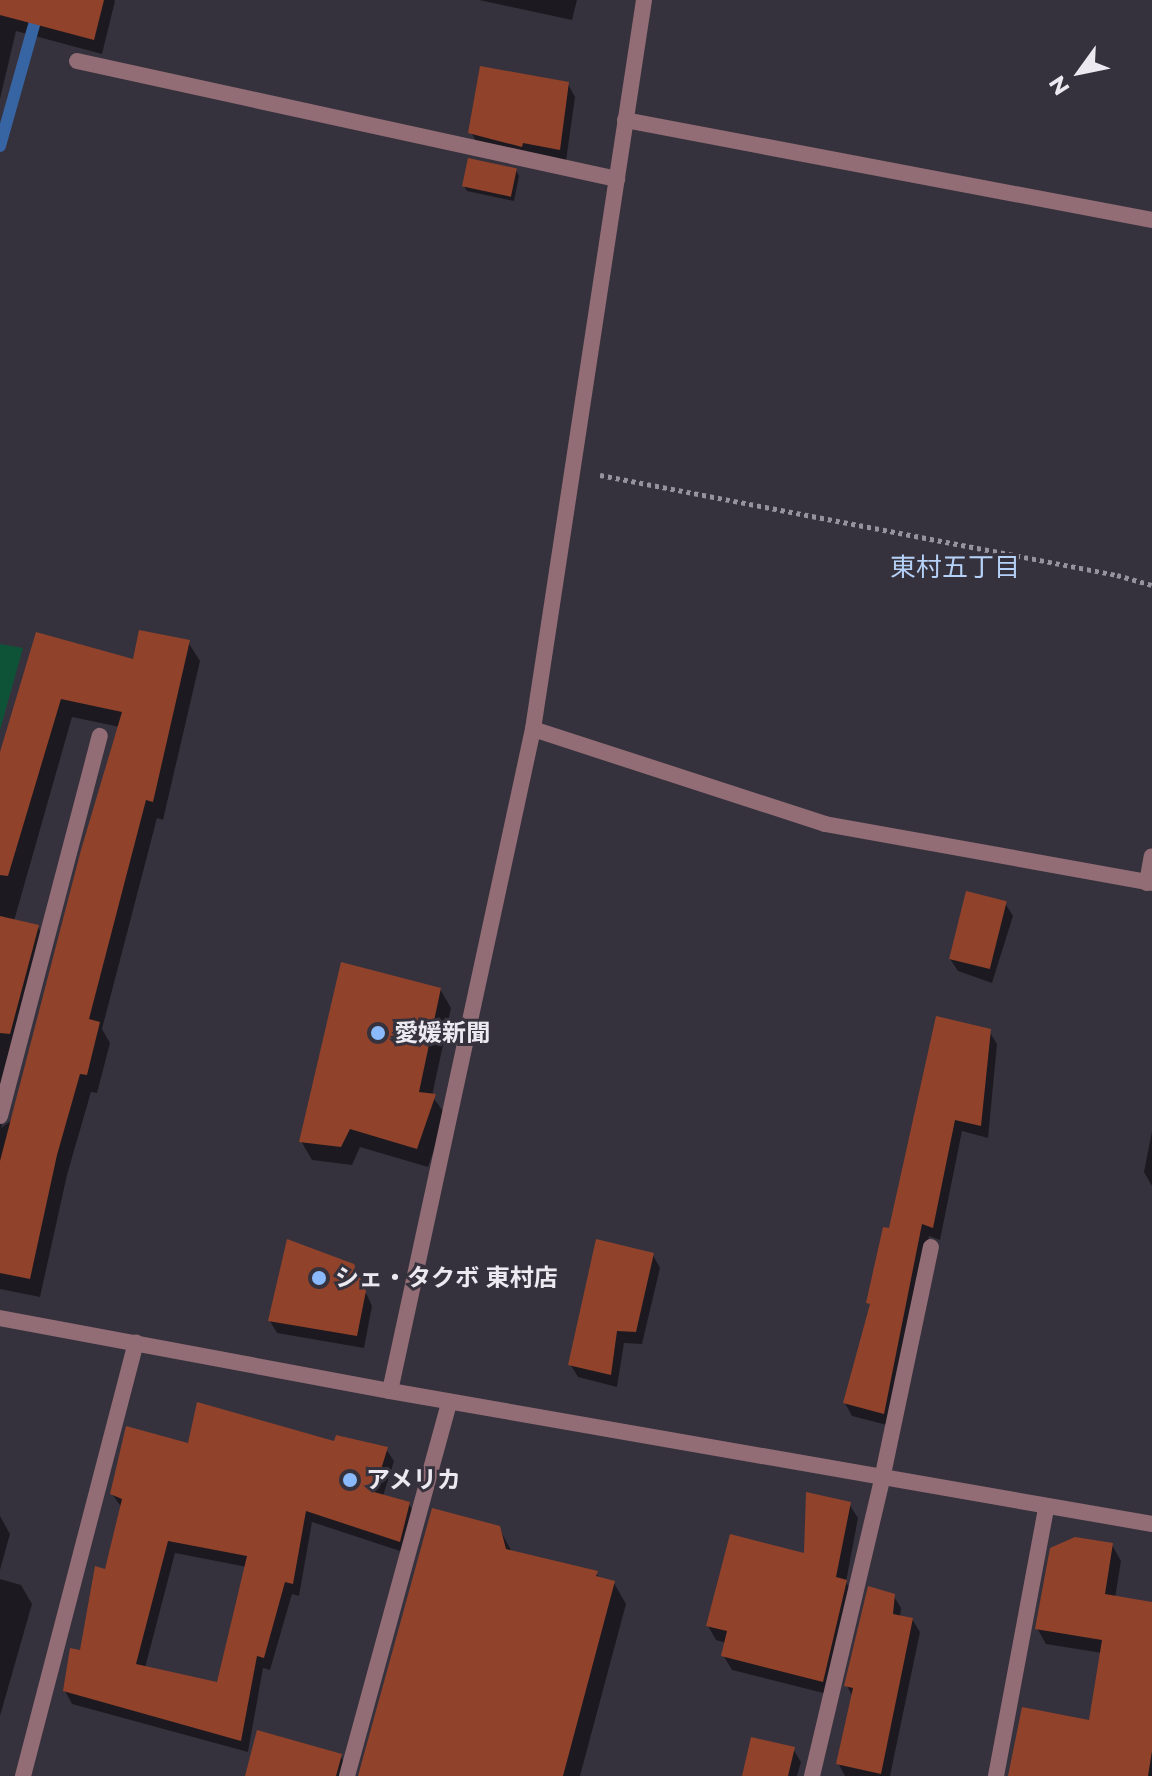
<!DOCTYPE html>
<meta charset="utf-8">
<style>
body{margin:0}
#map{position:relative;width:1152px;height:1776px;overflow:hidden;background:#36323d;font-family:Montserrat,"Noto Sans JP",sans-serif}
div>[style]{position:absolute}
.green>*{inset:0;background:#0e5338}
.shadow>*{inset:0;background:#0007}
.stream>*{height:12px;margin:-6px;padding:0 6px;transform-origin:6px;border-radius:6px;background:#3765a3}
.building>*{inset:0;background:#90422b;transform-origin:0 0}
.path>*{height:5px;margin-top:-2.5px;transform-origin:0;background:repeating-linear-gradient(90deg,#96939c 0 4px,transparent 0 8px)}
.minor>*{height:16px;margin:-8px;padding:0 8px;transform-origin:8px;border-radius:8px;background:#936d75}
.tertiary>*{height:16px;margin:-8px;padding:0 8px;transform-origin:8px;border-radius:8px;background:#936d75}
.dots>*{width:22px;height:22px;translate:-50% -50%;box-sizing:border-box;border:4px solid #36323d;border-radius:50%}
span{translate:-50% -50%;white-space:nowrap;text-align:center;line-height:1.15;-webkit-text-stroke:6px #36323d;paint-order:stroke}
.poi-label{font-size:24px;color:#ece9f1;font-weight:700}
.left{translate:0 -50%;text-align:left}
.neighbourhood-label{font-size:26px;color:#b6d1f7}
.north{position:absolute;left:1040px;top:32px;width:80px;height:80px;-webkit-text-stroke:6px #36323d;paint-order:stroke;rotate:237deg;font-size:22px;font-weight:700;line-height:32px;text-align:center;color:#ece9f1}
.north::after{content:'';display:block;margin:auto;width:28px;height:36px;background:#ece9f1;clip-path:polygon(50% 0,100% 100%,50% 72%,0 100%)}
</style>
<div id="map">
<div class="green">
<i style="clip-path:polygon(0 644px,23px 648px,0 730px)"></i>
</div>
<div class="shadow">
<i style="clip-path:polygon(0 0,114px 0,115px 1px,102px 54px,16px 31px,0 99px)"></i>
<i style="clip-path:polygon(479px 0,577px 0,572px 20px)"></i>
<i style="clip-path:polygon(568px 84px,575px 97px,566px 161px,478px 145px,471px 132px)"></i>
<i style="clip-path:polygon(516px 170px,519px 176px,514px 201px,467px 191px,464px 186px)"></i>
<i style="clip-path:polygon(evenodd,188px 642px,200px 661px,163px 820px,157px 818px,102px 1029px,110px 1043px,97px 1093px,91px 1092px,67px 1175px,40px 1297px,0 1289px,0 756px,20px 689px,135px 661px,188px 642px,72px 717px,120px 727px,12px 1120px,1px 1128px,49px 946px,38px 927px,14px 921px,72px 717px)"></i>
<i style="clip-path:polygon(1005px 903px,1013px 916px,992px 983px,958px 971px,950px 959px)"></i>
<i style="clip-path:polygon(440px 989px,451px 1008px,432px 1096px,446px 1115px,428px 1167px,360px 1147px,352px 1165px,312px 1160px,301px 1141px)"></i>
<i style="clip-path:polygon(989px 1031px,997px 1044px,988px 1138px,962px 1131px,940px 1240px,929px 1236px,891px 1426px,852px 1416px,845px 1403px,871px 1307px,869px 1302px,891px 1230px)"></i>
<i style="clip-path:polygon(1152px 1131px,1152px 1186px,1144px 1172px)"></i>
<i style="clip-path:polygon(653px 1255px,660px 1268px,642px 1344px,624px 1343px,617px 1387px,578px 1377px,570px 1364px)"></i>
<i style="clip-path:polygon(353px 1265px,372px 1306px,364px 1348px,277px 1333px,270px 1321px)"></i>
<i style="clip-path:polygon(evenodd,335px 1443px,386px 1449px,394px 1461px,383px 1496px,409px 1504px,416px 1516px,406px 1553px,312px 1522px,299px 1596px,292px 1594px,270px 1670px,263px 1668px,248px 1752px,72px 1704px,65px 1691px,82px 1652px,122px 1508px,112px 1494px,189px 1446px,335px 1443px,175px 1553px,247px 1567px,219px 1684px,145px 1668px,175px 1553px)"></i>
<i style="clip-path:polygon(849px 1504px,858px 1518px,846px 1582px,854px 1596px,831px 1695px,732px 1670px,723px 1655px,726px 1643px,716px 1640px,708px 1626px,806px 1556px)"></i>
<i style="clip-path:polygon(0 1516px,10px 1534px,0 1570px)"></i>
<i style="clip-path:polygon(499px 1528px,512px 1552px,596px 1573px,600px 1579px,614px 1583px,626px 1604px,580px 1776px,359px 1776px)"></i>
<i style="clip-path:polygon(1112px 1545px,1121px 1561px,1115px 1598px,1152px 1604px,1152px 1776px,1009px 1776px,1090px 1722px,1102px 1653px,1046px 1644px,1037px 1628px)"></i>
<i style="clip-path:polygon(0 1579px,21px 1585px,32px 1604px,0 1716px)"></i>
<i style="clip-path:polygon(893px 1595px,901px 1608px,900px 1617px,912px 1619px,920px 1632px,890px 1776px,845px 1776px,838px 1763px,853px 1697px,847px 1686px)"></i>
<i style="clip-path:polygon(793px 1749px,801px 1762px,797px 1776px,742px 1776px)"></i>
<i style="clip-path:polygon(340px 1755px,352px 1776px,247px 1776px)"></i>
</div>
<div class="stream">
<i style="left:0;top:146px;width:152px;rotate:-74.3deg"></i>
</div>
<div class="building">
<i style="clip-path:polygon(0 0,104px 0,94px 40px,0 15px)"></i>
<i style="clip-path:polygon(480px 66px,569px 82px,560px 150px,523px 143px,522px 147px,468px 133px)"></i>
<i style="left:468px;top:158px;width:50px;height:29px;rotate:12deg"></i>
<i style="clip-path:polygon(139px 630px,190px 640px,153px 802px,146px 800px,89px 1019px,100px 1022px,87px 1075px,80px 1074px,57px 1155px,30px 1279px,0 1273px,0 1161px,81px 850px,122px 712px,61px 699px,8px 876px,0 875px,0 752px,36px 632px,133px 659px)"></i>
<i style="left:966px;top:891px;width:42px;height:70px;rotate:14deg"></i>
<i style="clip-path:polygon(0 916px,39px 925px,10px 1034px,0 1033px)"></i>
<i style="clip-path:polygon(341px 962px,441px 988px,419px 1092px,436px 1094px,417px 1149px,350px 1129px,341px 1147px,299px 1142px)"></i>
<i style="clip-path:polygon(936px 1016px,991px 1029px,981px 1126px,955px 1120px,933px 1228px,922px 1224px,884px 1414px,843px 1403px,870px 1304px,866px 1303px,883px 1227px,889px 1228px)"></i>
<i style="clip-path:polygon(287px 1239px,354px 1264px,366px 1291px,357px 1336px,268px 1321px)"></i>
<i style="clip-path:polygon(596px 1239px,654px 1253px,636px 1332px,617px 1331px,611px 1375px,568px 1365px)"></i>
<i style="clip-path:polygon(evenodd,197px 1402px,334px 1441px,336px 1435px,388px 1447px,374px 1492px,410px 1502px,400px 1542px,306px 1511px,293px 1584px,285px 1582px,264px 1658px,257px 1656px,241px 1741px,63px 1691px,70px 1648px,80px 1650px,95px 1566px,105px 1569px,122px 1499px,110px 1494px,126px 1426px,188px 1443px,197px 1402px,168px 1541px,247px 1556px,217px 1682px,136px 1664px,168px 1541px)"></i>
<i style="clip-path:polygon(806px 1492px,851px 1502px,836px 1577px,847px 1580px,823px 1682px,721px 1656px,727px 1631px,706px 1626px,730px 1534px,804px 1553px)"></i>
<i style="clip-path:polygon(432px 1508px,500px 1526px,506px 1549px,598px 1571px,596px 1576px,615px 1581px,563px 1776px,358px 1776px)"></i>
<i style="clip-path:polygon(1075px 1537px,1113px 1543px,1105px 1594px,1152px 1602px,1152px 1751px,1148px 1776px,1008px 1776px,1022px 1707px,1089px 1720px,1102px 1640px,1035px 1629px,1050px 1548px)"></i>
<i style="clip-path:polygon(868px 1586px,895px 1594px,893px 1614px,913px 1618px,881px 1774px,836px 1764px,853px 1688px,844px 1686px)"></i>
<i style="clip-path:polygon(257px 1730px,342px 1754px,336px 1776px,245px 1776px)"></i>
<i style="clip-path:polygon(751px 1737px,795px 1747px,788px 1776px,742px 1776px)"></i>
</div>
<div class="path">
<i style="left:600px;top:475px;width:527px;rotate:10.95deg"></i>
<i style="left:1117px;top:575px;width:36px;rotate:16deg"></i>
</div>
<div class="minor">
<i style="left:77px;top:61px;width:553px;rotate:12.33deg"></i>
<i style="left:625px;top:120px;width:536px;rotate:10.74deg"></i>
<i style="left:533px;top:729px;width:307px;rotate:18deg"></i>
<i style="left:825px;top:824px;width:332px;rotate:10.2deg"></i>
<i style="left:1147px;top:883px;width:27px;rotate:-80deg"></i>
<i style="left:0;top:1116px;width:393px;rotate:-75.3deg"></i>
<i style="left:390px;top:1391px;width:677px;rotate:-77.81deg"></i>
<i style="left:533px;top:729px;width:737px;rotate:-81.34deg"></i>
<i style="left:23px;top:1776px;width:448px;rotate:-75.4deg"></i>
<i style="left:347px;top:1776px;width:388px;rotate:-74.7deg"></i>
<i style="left:812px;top:1776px;width:305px;rotate:-76.7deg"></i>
<i style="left:882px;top:1479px;width:237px;rotate:-78.1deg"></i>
<i style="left:996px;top:1776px;width:273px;rotate:-79.4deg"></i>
</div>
<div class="tertiary">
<i style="left:0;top:1318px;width:397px;rotate:10.6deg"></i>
<i style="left:390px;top:1391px;width:774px;rotate:9.9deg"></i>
</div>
<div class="dots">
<i style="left:378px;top:1033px;background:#8abafc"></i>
<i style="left:319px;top:1278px;background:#8abafc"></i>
<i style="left:350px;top:1480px;background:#8abafc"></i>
</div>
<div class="poi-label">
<span class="left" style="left:394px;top:1033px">愛媛新聞</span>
<span class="left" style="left:335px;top:1278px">シェ・タクボ 東村店</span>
<span class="left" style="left:366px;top:1480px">アメリカ</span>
</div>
<div class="neighbourhood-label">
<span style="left:955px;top:568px">東村五丁目</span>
</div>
<div class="north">N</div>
</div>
